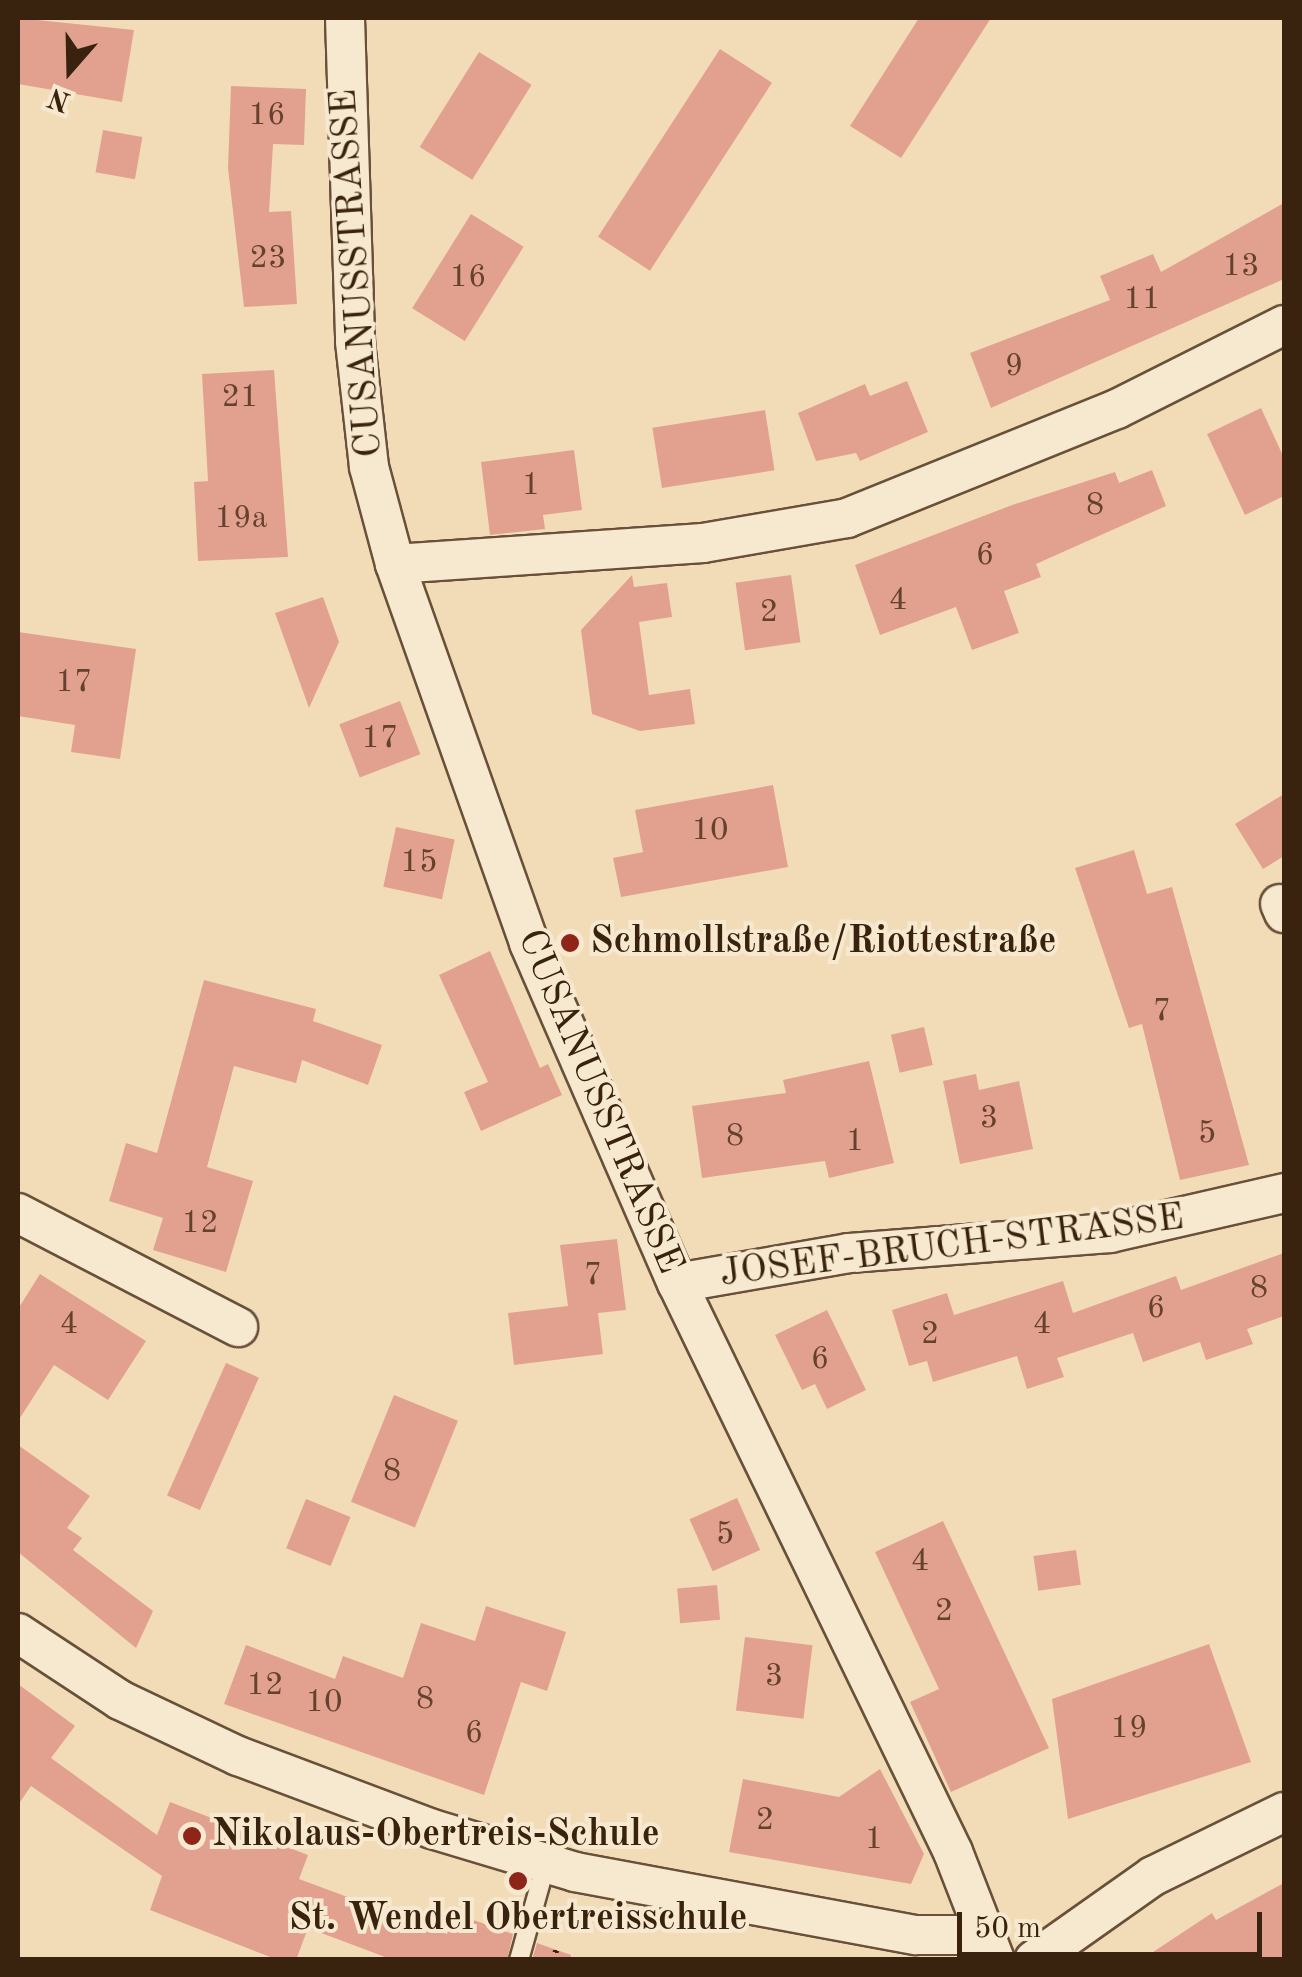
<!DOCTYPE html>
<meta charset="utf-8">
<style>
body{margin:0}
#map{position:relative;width:1302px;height:1977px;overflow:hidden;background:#f2dcb7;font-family:"Old Standard TT",serif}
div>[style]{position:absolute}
.building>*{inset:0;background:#e2a18f;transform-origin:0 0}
.path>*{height:6px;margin-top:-3px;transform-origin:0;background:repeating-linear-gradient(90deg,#3a230e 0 2.5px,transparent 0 7.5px)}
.roads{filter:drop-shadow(2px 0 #685138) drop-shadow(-2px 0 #685138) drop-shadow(0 2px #685138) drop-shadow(0 -2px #685138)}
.lane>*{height:18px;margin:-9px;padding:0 9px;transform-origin:9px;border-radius:9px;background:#f7e8d0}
.street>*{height:38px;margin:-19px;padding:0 19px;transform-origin:19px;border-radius:19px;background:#f7e8d0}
.dots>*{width:28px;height:28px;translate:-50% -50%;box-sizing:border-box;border:5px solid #f7e8d0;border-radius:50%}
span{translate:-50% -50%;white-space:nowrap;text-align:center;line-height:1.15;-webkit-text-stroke:8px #f7e8d0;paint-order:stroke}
.number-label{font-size:32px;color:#64422e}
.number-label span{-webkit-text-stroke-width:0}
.street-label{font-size:38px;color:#3a230e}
.poi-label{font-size:38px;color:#3a230e;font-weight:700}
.left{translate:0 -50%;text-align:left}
.frame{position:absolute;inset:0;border:20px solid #3a230e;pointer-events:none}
.north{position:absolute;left:20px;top:20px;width:100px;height:100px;-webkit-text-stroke:8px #f7e8d0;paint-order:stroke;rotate:200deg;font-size:28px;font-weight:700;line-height:40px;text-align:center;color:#3a230e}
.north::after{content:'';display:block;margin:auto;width:35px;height:45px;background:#3a230e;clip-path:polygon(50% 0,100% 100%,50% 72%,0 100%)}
.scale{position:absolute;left:957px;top:1912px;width:305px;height:45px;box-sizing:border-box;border:5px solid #3a230e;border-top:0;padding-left:12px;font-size:30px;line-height:35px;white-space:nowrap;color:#3a230e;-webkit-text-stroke:8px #f7e8d0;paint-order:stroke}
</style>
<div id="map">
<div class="building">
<i style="clip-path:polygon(18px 18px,134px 30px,122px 102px,18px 84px)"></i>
<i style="clip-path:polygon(919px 18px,991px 18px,901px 158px,850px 126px)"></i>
<i style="left:720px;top:49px;width:62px;height:224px;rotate:33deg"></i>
<i style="left:479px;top:52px;width:62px;height:112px;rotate:32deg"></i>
<i style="clip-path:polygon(231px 86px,306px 89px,304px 145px,273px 144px,269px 212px,291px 211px,297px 304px,244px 307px,228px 168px)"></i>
<i style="left:103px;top:130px;width:40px;height:43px;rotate:10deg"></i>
<i style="clip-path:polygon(1284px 203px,1284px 279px,991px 408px,970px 353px,1110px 300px,1100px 276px,1153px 254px,1161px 272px)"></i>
<i style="left:471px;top:214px;width:62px;height:111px;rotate:32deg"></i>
<i style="clip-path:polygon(274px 370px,288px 557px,198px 561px,194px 482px,208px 481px,202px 374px)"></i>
<i style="clip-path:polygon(907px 381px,928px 432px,860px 461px,856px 453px,816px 461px,798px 413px,865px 384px,870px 396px)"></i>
<i style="clip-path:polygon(1261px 408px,1284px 458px,1284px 496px,1245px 515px,1207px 434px)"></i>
<i style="left:765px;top:410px;width:61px;height:114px;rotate:81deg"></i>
<i style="clip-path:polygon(574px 450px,582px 510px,543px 515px,545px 529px,490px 535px,481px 462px)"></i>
<i style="clip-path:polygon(1152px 470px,1166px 506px,1036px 564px,1041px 577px,1004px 591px,1019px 633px,972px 650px,956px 607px,880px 635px,855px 565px,1015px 504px,1115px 472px,1119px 483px)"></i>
<i style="clip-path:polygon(632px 575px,634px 587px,667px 583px,672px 617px,639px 622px,649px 695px,690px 689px,695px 724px,640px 731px,592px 714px,581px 630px)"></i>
<i style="left:791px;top:575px;width:68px;height:56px;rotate:82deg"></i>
<i style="clip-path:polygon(323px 597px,339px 642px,309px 708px,275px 613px)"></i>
<i style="clip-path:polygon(18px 632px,136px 649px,120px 759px,71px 752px,75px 725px,18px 716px)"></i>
<i style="left:400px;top:701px;width:57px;height:65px;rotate:69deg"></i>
<i style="clip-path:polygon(773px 785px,788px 867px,621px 897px,613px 858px,643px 852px,635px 810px)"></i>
<i style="clip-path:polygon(1284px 794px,1284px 856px,1263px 869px,1235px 824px)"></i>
<i style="left:396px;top:827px;width:60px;height:61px;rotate:12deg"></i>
<i style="clip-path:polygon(1134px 850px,1147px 894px,1172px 887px,1249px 1165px,1180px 1180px,1142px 1024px,1129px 1028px,1075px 868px)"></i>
<i style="clip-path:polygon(490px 951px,540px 1068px,548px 1064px,562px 1095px,481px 1131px,464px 1092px,488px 1082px,439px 975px)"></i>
<i style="clip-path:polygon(204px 980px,316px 1009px,313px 1021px,382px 1045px,368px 1085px,302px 1060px,296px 1083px,234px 1066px,207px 1167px,253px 1181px,226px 1272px,153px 1250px,163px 1218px,109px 1201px,126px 1143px,157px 1153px)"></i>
<i style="left:924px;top:1027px;width:39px;height:34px;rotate:77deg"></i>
<i style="clip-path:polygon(869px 1061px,894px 1163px,829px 1178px,825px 1161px,702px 1178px,692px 1106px,786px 1093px,783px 1080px)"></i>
<i style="clip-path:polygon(976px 1074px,979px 1090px,1019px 1081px,1033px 1149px,960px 1164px,943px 1081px)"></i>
<i style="clip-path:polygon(617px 1239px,626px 1310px,598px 1313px,603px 1354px,514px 1365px,508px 1313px,568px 1306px,560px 1245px)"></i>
<i style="clip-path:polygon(1284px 1253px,1284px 1316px,1247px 1329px,1253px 1344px,1206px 1360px,1200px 1342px,1143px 1362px,1133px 1333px,1057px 1358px,1064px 1377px,1027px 1389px,1017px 1356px,933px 1382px,927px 1361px,909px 1366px,892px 1310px,947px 1293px,954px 1315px,1063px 1281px,1073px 1313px,1176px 1276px,1181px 1290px)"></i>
<i style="clip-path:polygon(40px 1274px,146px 1341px,108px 1400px,54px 1365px,18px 1421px,18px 1309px)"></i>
<i style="clip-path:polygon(827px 1310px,866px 1390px,827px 1409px,815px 1384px,802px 1390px,775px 1335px)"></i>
<i style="left:226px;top:1363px;width:36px;height:145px;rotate:24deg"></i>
<i style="left:394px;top:1395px;width:69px;height:115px;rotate:22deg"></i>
<i style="clip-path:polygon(18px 1445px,90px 1496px,67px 1528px,82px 1538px,73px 1550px,153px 1611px,136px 1648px,18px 1552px)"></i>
<i style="left:737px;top:1498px;width:57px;height:52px;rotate:66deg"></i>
<i style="left:306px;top:1499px;width:48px;height:53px;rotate:22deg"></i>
<i style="clip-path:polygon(943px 1521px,1049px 1748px,951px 1792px,910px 1702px,939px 1689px,875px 1552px)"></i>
<i style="left:1076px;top:1550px;width:35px;height:43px;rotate:82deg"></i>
<i style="left:717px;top:1585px;width:35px;height:40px;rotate:85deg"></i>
<i style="clip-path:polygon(486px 1606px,566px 1632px,547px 1691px,521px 1682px,484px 1795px,224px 1704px,246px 1645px,335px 1679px,343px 1656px,403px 1678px,421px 1623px,475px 1641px)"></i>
<i style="left:745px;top:1637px;width:68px;height:74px;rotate:7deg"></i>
<i style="clip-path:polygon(1209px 1644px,1251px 1762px,1068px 1819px,1052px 1699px)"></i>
<i style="clip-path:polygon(18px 1684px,75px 1726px,51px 1758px,157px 1835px,170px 1802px,308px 1855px,299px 1879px,447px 1934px,454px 1913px,513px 1934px,507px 1960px,393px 1960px,308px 1928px,296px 1960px,278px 1960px,150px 1910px,162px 1876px,31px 1786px,18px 1805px)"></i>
<i style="clip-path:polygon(880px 1769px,924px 1854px,911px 1884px,729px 1852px,743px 1779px,839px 1797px)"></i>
<i style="clip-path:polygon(1284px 1883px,1284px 1960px,1141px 1960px,1212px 1913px,1216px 1920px)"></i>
<i style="clip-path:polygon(537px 1943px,571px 1955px,570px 1960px,532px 1960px)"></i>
</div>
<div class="path">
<i style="left:554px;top:1960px;width:14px;rotate:-78deg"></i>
</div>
<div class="roads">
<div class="lane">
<i style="left:519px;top:1960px;width:101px;rotate:-74.4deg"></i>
</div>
<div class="street">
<i style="left:345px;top:18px;width:324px;rotate:88.2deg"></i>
<i style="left:355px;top:342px;width:126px;rotate:83.6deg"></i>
<i style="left:369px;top:467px;width:100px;rotate:75deg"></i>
<i style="left:395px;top:564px;width:402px;rotate:70.5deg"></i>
<i style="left:529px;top:943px;width:371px;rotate:66.5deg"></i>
<i style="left:677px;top:1283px;width:632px;rotate:64.12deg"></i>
<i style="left:953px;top:1852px;width:116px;rotate:68.7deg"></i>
<i style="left:395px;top:564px;width:309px;rotate:-3.9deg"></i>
<i style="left:703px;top:543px;width:146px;rotate:-9.8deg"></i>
<i style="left:847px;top:518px;width:291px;rotate:-22deg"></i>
<i style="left:1117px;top:409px;width:187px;rotate:-26.7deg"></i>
<i style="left:1280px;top:904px;width:10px;rotate:66deg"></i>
<i style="left:18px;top:1213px;width:248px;rotate:27.4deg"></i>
<i style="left:677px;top:1283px;width:175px;rotate:-9.9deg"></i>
<i style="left:849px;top:1253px;width:262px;rotate:-4.4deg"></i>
<i style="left:1110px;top:1233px;width:179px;rotate:-12.9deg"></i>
<i style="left:18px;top:1633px;width:122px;rotate:33.3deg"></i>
<i style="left:120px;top:1700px;width:131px;rotate:25.4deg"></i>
<i style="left:238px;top:1756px;width:207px;rotate:20.6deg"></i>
<i style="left:432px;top:1829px;width:149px;rotate:16.7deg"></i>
<i style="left:575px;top:1872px;width:347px;rotate:10.5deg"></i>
<i style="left:916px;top:1935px;width:62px"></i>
<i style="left:1034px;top:1960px;width:146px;rotate:-35.2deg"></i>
<i style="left:1153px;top:1876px;width:146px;rotate:-26deg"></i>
</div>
</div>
<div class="dots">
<i style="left:570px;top:943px;background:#8f2418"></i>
<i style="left:192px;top:1836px;background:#8f2418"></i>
<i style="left:518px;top:1881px;background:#8f2418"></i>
</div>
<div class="number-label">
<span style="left:267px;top:116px">16</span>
<span style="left:268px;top:259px">23</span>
<span style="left:1241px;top:267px">13</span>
<span style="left:468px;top:278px">16</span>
<span style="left:1142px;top:300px">11</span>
<span style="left:1014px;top:367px">9</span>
<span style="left:240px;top:398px">21</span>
<span style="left:531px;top:486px">1</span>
<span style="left:1095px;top:506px">8</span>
<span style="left:241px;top:519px">19a</span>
<span style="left:985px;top:556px">6</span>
<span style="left:898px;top:601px">4</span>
<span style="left:769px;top:613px">2</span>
<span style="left:74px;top:683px">17</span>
<span style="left:380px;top:739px">17</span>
<span style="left:710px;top:831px">10</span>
<span style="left:419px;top:863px">15</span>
<span style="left:1162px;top:1012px">7</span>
<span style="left:989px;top:1119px">3</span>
<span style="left:1207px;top:1134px">5</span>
<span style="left:735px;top:1137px">8</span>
<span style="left:855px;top:1142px">1</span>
<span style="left:200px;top:1224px">12</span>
<span style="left:593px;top:1276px">7</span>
<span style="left:1259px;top:1289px">8</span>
<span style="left:1156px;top:1309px">6</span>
<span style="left:69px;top:1325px">4</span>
<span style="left:1042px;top:1325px">4</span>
<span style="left:930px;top:1335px">2</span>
<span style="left:820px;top:1360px">6</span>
<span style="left:392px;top:1472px">8</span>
<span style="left:725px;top:1535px">5</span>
<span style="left:920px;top:1562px">4</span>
<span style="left:944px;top:1612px">2</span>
<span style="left:774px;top:1677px">3</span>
<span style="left:265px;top:1686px">12</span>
<span style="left:425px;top:1700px">8</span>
<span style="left:324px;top:1703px">10</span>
<span style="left:1129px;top:1729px">19</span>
<span style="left:474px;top:1734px">6</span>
<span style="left:765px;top:1821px">2</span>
<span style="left:874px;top:1840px">1</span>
</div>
<div class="street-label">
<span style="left:358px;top:273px;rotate:-94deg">CUSANUSSTRASSE</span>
<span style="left:599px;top:1102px;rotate:67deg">CUSANUSSTRASSE</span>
<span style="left:952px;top:1247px;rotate:-7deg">JOSEF-BRUCH-STRASSE</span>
</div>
<div class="poi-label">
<span class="left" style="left:590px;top:943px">Schmollstraße/Riottestraße</span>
<span class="left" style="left:212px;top:1836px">Nikolaus-Obertreis-Schule</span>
<span style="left:518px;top:1920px">St. Wendel Obertreisschule</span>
</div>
<div class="frame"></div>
<div class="north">N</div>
<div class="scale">50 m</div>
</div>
